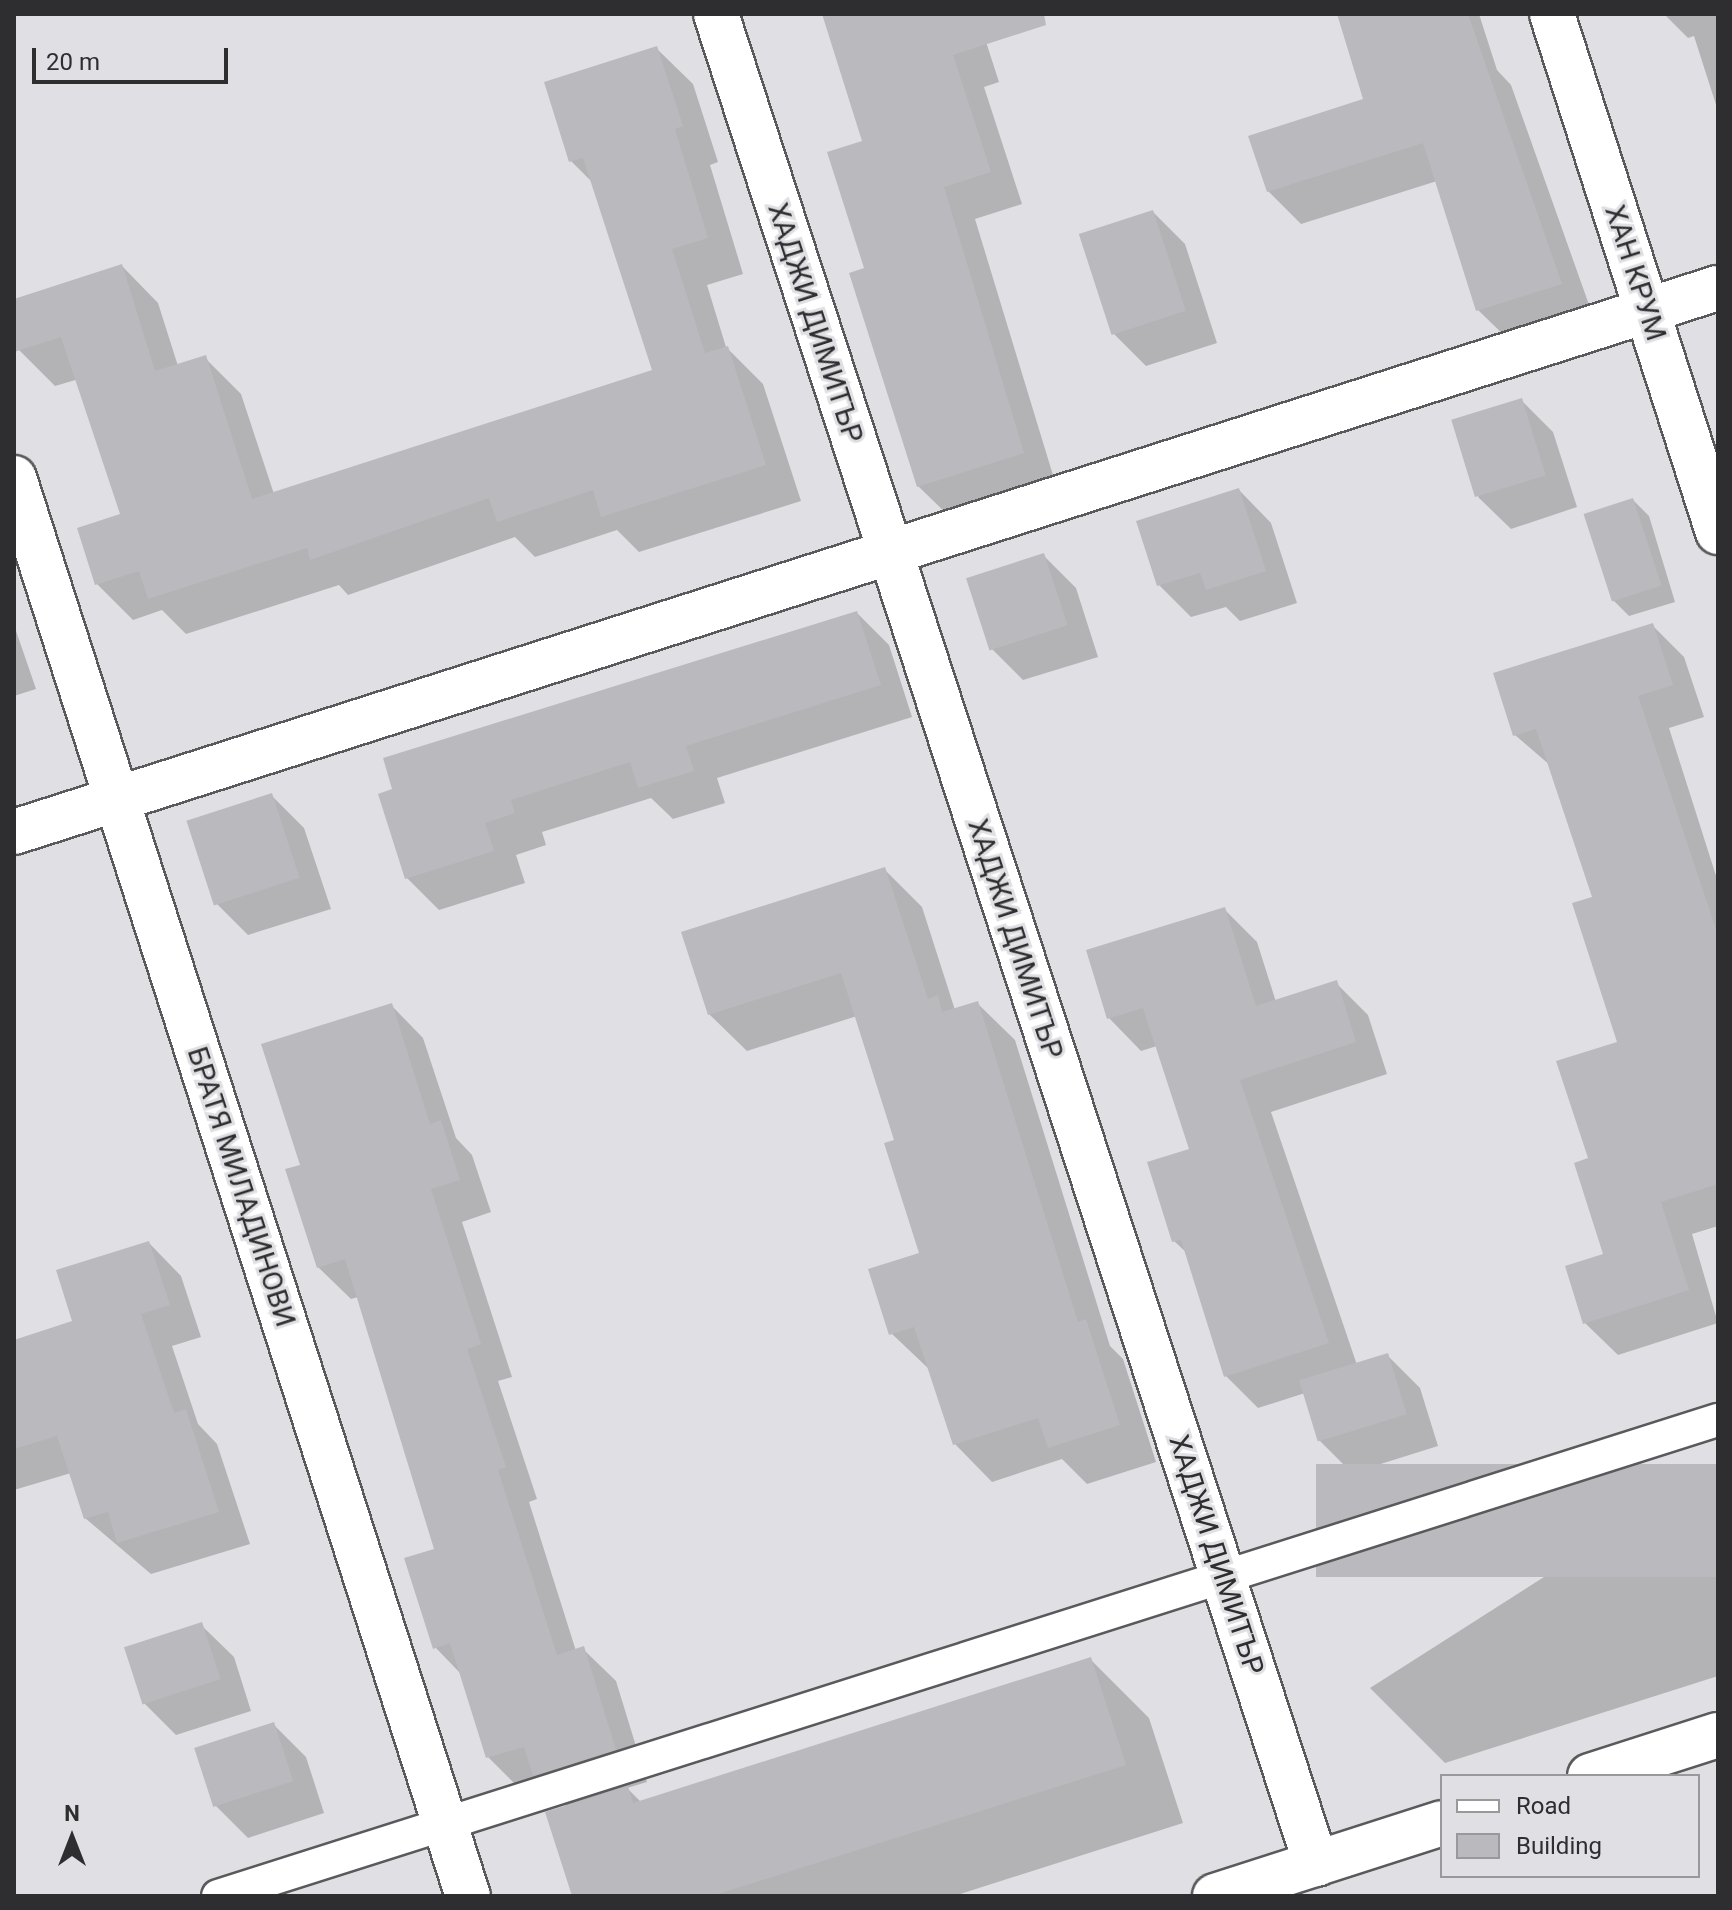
<!DOCTYPE html>
<meta charset="utf-8">
<style>
body{margin:0}
#map{position:relative;width:1732px;height:1910px;overflow:hidden;background:#e0e0e4;font-family:Roboto,sans-serif}
div>[style]{position:absolute}
.shadow>*{inset:0;background:#0003}
.building>*{inset:0;background:#bababe;transform-origin:0 0}
.roads{filter:drop-shadow(2px 0 #5a5a5d) drop-shadow(-2px 0 #5a5a5d) drop-shadow(0 2px #5a5a5d) drop-shadow(0 -2px #5a5a5d)}
.service>*{height:32px;margin:-16px;padding:0 16px;transform-origin:16px;border-radius:16px;background:#fff}
.minor>*{height:44px;margin:-22px;padding:0 22px;transform-origin:22px;border-radius:22px;background:#fff}
span{translate:-50% -50%;white-space:nowrap;text-align:center;line-height:1.15;-webkit-text-stroke:6px #e0e0e4;paint-order:stroke}
.street-label{font-size:28px;color:#2e2e30}
.frame{position:absolute;inset:0;border:16px solid #2e2e30;pointer-events:none}
.legend{position:absolute;left:1440px;top:1774px;width:260px;height:104px;box-sizing:border-box;background:#e0e0e4;border:2px solid #99999c;margin:0;padding:10px 14px;list-style:none;font-size:24px;color:#2e2e30}
.legend li{display:flex;align-items:center;gap:16px;height:40px}
.legend b{width:40px;border:2px solid #99999c}
.north{position:absolute;left:32px;top:1798px;width:80px;height:80px;-webkit-text-stroke:6px #e0e0e4;paint-order:stroke;rotate:0deg;font-size:22px;font-weight:700;line-height:32px;text-align:center;color:#2e2e30}
.north::after{content:'';display:block;margin:auto;width:28px;height:36px;background:#2e2e30;clip-path:polygon(50% 0,100% 100%,50% 72%,0 100%)}
.scale{position:absolute;left:32px;top:48px;width:196px;height:36px;box-sizing:border-box;border:4px solid #2e2e30;border-top:0;padding-left:10px;font-size:24px;line-height:28px;white-space:nowrap;color:#2e2e30;-webkit-text-stroke:6px #e0e0e4;paint-order:stroke}
</style>
<div id="map">
<div class="shadow">
<i style="clip-path:polygon(824px 14px,977px 14px,999px 82px,984px 87px,1022px 204px,975px 219px,1056px 485px,951px 518px,918px 486px,866px 270px,865px 142px)"></i>
<i style="clip-path:polygon(1339px 14px,1479px 14px,1497px 70px,1511px 85px,1593px 316px,1511px 342px,1478px 310px,1437px 181px,1301px 224px,1268px 191px,1366px 100px)"></i>
<i style="clip-path:polygon(1664px 14px,1718px 14px,1718px 111px,1694px 36px,1688px 38px)"></i>
<i style="clip-path:polygon(656px 48px,693px 84px,718px 162px,710px 165px,743px 274px,707px 285px,726px 347px,763px 384px,801px 501px,639px 552px,617px 530px,535px 557px,515px 537px,348px 595px,339px 585px,186px 634px,162px 610px,133px 620px,97px 584px,123px 516px,79px 379px,55px 386px,19px 350px,14px 301px,122px 266px,158px 303px,178px 366px,205px 358px,241px 394px,274px 494px,654px 371px,593px 183px,571px 161px)"></i>
<i style="clip-path:polygon(1153px 212px,1185px 244px,1217px 343px,1146px 366px,1114px 334px)"></i>
<i style="clip-path:polygon(1521px 400px,1553px 432px,1577px 507px,1511px 529px,1478px 497px)"></i>
<i style="clip-path:polygon(1239px 490px,1271px 523px,1297px 603px,1240px 621px,1226px 607px,1191px 617px,1159px 585px)"></i>
<i style="clip-path:polygon(1633px 500px,1649px 516px,1675px 602px,1629px 616px,1613px 600px)"></i>
<i style="clip-path:polygon(1043px 555px,1076px 588px,1098px 657px,1023px 680px,991px 648px)"></i>
<i style="clip-path:polygon(857px 613px,889px 645px,912px 717px,717px 778px,725px 803px,673px 819px,651px 798px,542px 832px,546px 845px,516px 855px,525px 883px,439px 910px,407px 878px,380px 796px)"></i>
<i style="clip-path:polygon(14px 625px,36px 689px,14px 696px)"></i>
<i style="clip-path:polygon(1652px 625px,1684px 657px,1704px 717px,1669px 728px,1718px 882px,1718px 1226px,1692px 1234px,1718px 1323px,1618px 1355px,1585px 1323px,1605px 1255px,1590px 1160px,1619px 1043px,1594px 898px,1551px 766px,1515px 735px)"></i>
<i style="clip-path:polygon(272px 796px,304px 828px,331px 909px,248px 935px,216px 903px)"></i>
<i style="clip-path:polygon(885px 870px,922px 907px,955px 1010px,977px 1003px,1015px 1040px,1110px 1346px,1123px 1359px,1156px 1462px,1087px 1484px,1062px 1459px,992px 1482px,955px 1444px,930px 1370px,891px 1333px,921px 1255px,896px 1141px,857px 1016px,747px 1051px,709px 1014px)"></i>
<i style="clip-path:polygon(1224px 909px,1257px 942px,1276px 1002px,1336px 983px,1368px 1015px,1387px 1074px,1271px 1112px,1357px 1365px,1387px 1355px,1420px 1388px,1438px 1446px,1352px 1473px,1320px 1441px,1305px 1393px,1258px 1408px,1226px 1376px,1188px 1254px,1174px 1241px,1191px 1150px,1157px 1046px,1141px 1051px,1109px 1018px)"></i>
<i style="clip-path:polygon(391px 1005px,423px 1038px,456px 1138px,472px 1155px,491px 1212px,462px 1222px,512px 1377px,498px 1381px,537px 1499px,529px 1502px,576px 1651px,583px 1649px,616px 1681px,647px 1782px,627px 1788px,641px 1802px,1091px 1660px,1149px 1718px,1183px 1823px,954px 1896px,574px 1896px,567px 1807px,542px 1783px,521px 1790px,488px 1757px,461px 1674px,435px 1647px,436px 1550px,358px 1297px,351px 1299px,318px 1267px,302px 1166px)"></i>
<i style="clip-path:polygon(149px 1243px,181px 1276px,201px 1337px,172px 1346px,198px 1424px,217px 1444px,250px 1544px,151px 1574px,85px 1518px,71px 1473px,14px 1490px,14px 1342px,75px 1322px)"></i>
<i style="clip-path:polygon(1718px 1466px,1718px 1676px,1445px 1763px,1370px 1688px)"></i>
<i style="clip-path:polygon(201px 1625px,234px 1657px,251px 1711px,176px 1735px,144px 1703px)"></i>
<i style="clip-path:polygon(274px 1725px,306px 1757px,324px 1813px,248px 1838px,216px 1806px)"></i>
</div>
<div class="building">
<i style="clip-path:polygon(822px 14px,1044px 14px,1046px 25px,953px 55px,991px 172px,944px 187px,1024px 453px,917px 487px,849px 273px,864px 268px,827px 152px,862px 141px)"></i>
<i style="clip-path:polygon(1337px 14px,1468px 14px,1562px 284px,1476px 311px,1423px 143px,1267px 192px,1248px 136px,1363px 99px)"></i>
<i style="clip-path:polygon(657px 46px,683px 126px,675px 129px,708px 238px,672px 249px,705px 353px,728px 346px,766px 465px,601px 517px,593px 490px,497px 522px,489px 498px,310px 560px,307px 548px,148px 599px,139px 571px,95px 585px,77px 528px,120px 514px,61px 337px,14px 352px,14px 299px,122px 264px,155px 371px,206px 355px,252px 499px,652px 370px,583px 158px,569px 162px,544px 82px)"></i>
<i style="left:1153px;top:210px;width:106px;height:78px;rotate:72deg"></i>
<i style="left:1522px;top:398px;width:81px;height:74px;rotate:73deg"></i>
<i style="clip-path:polygon(1239px 488px,1266px 571px,1206px 590px,1200px 573px,1157px 586px,1136px 521px)"></i>
<i style="left:1633px;top:498px;width:92px;height:52px;rotate:72deg"></i>
<i style="left:1044px;top:553px;width:76px;height:82px;rotate:72deg"></i>
<i style="clip-path:polygon(857px 611px,881px 685px,686px 746px,694px 771px,638px 788px,630px 762px,511px 800px,515px 813px,485px 823px,494px 851px,405px 879px,378px 794px,392px 789px,383px 758px)"></i>
<i style="clip-path:polygon(1653px 623px,1673px 685px,1638px 696px,1718px 935px,1718px 1184px,1661px 1202px,1689px 1290px,1583px 1324px,1565px 1266px,1603px 1254px,1574px 1163px,1588px 1158px,1556px 1061px,1617px 1042px,1572px 903px,1592px 897px,1536px 729px,1513px 736px,1493px 673px)"></i>
<i style="left:272px;top:793px;width:89px;height:90px;rotate:72deg"></i>
<i style="clip-path:polygon(885px 867px,928px 999px,938px 995px,942px 1012px,978px 1001px,1078px 1322px,1086px 1319px,1120px 1425px,1048px 1448px,1038px 1418px,953px 1445px,914px 1327px,889px 1335px,868px 1269px,919px 1253px,884px 1143px,894px 1140px,841px 973px,708px 1015px,681px 932px)"></i>
<i style="clip-path:polygon(1225px 907px,1256px 1006px,1337px 980px,1356px 1042px,1240px 1080px,1329px 1343px,1224px 1377px,1181px 1240px,1172px 1242px,1147px 1162px,1189px 1149px,1143px 1008px,1107px 1019px,1086px 950px)"></i>
<i style="clip-path:polygon(392px 1003px,430px 1124px,441px 1120px,460px 1180px,431px 1189px,481px 1344px,467px 1349px,506px 1467px,498px 1470px,557px 1655px,584px 1646px,616px 1750px,533px 1776px,524px 1747px,486px 1758px,450px 1643px,433px 1649px,404px 1558px,434px 1549px,345px 1259px,317px 1268px,285px 1169px,300px 1165px,261px 1044px)"></i>
<i style="clip-path:polygon(149px 1241px,170px 1305px,141px 1314px,174px 1413px,186px 1409px,219px 1512px,117px 1543px,108px 1512px,84px 1519px,57px 1436px,14px 1449px,14px 1340px,72px 1321px,56px 1270px)"></i>
<i style="left:1388px;top:1353px;width:64px;height:93px;rotate:73deg"></i>
<i style="left:1718px;top:1464px;width:113px;height:402px;rotate:90deg"></i>
<i style="left:202px;top:1622px;width:60px;height:82px;rotate:72deg"></i>
<i style="clip-path:polygon(1091px 1657px,1126px 1765px,712px 1896px,572px 1896px,545px 1812px,628px 1786px,633px 1803px)"></i>
<i style="left:274px;top:1722px;width:62px;height:84px;rotate:72deg"></i>
</div>
<div class="roads">
<div class="service">
<i style="left:218px;top:1896px;width:1574px;rotate:-17.61deg"></i>
</div>
<div class="minor">
<i style="left:716px;top:14px;width:1945px;rotate:72.03deg"></i>
<i style="left:1552px;top:14px;width:544px;rotate:72.23deg"></i>
<i style="left:14px;top:478px;width:1489px;rotate:72.25deg"></i>
<i style="left:14px;top:832px;width:1789px;rotate:-17.71deg"></i>
<i style="left:1590px;top:1776px;width:134px;rotate:-17.8deg"></i>
<i style="left:1215px;top:1896px;width:238px;rotate:-17.8deg"></i>
</div>
</div>
<div class="street-label">
<span style="left:1635px;top:273px;rotate:72deg">ХАН КРУМ</span>
<span style="left:815px;top:323px;rotate:72deg">ХАДЖИ ДИМИТЪР</span>
<span style="left:1015px;top:939px;rotate:72deg">ХАДЖИ ДИМИТЪР</span>
<span style="left:241px;top:1187px;rotate:72deg">БРАТЯ МИЛАДИНОВИ</span>
<span style="left:1216px;top:1555px;rotate:72deg">ХАДЖИ ДИМИТЪР</span>
</div>
<div class="frame"></div>
<ul class="legend">
<li><b style="height:10px;background:#fff"></b>Road</li>
<li><b style="height:22px;background:#bababe"></b>Building</li>
</ul>
<div class="north">N</div>
<div class="scale">20 m</div>
</div>
